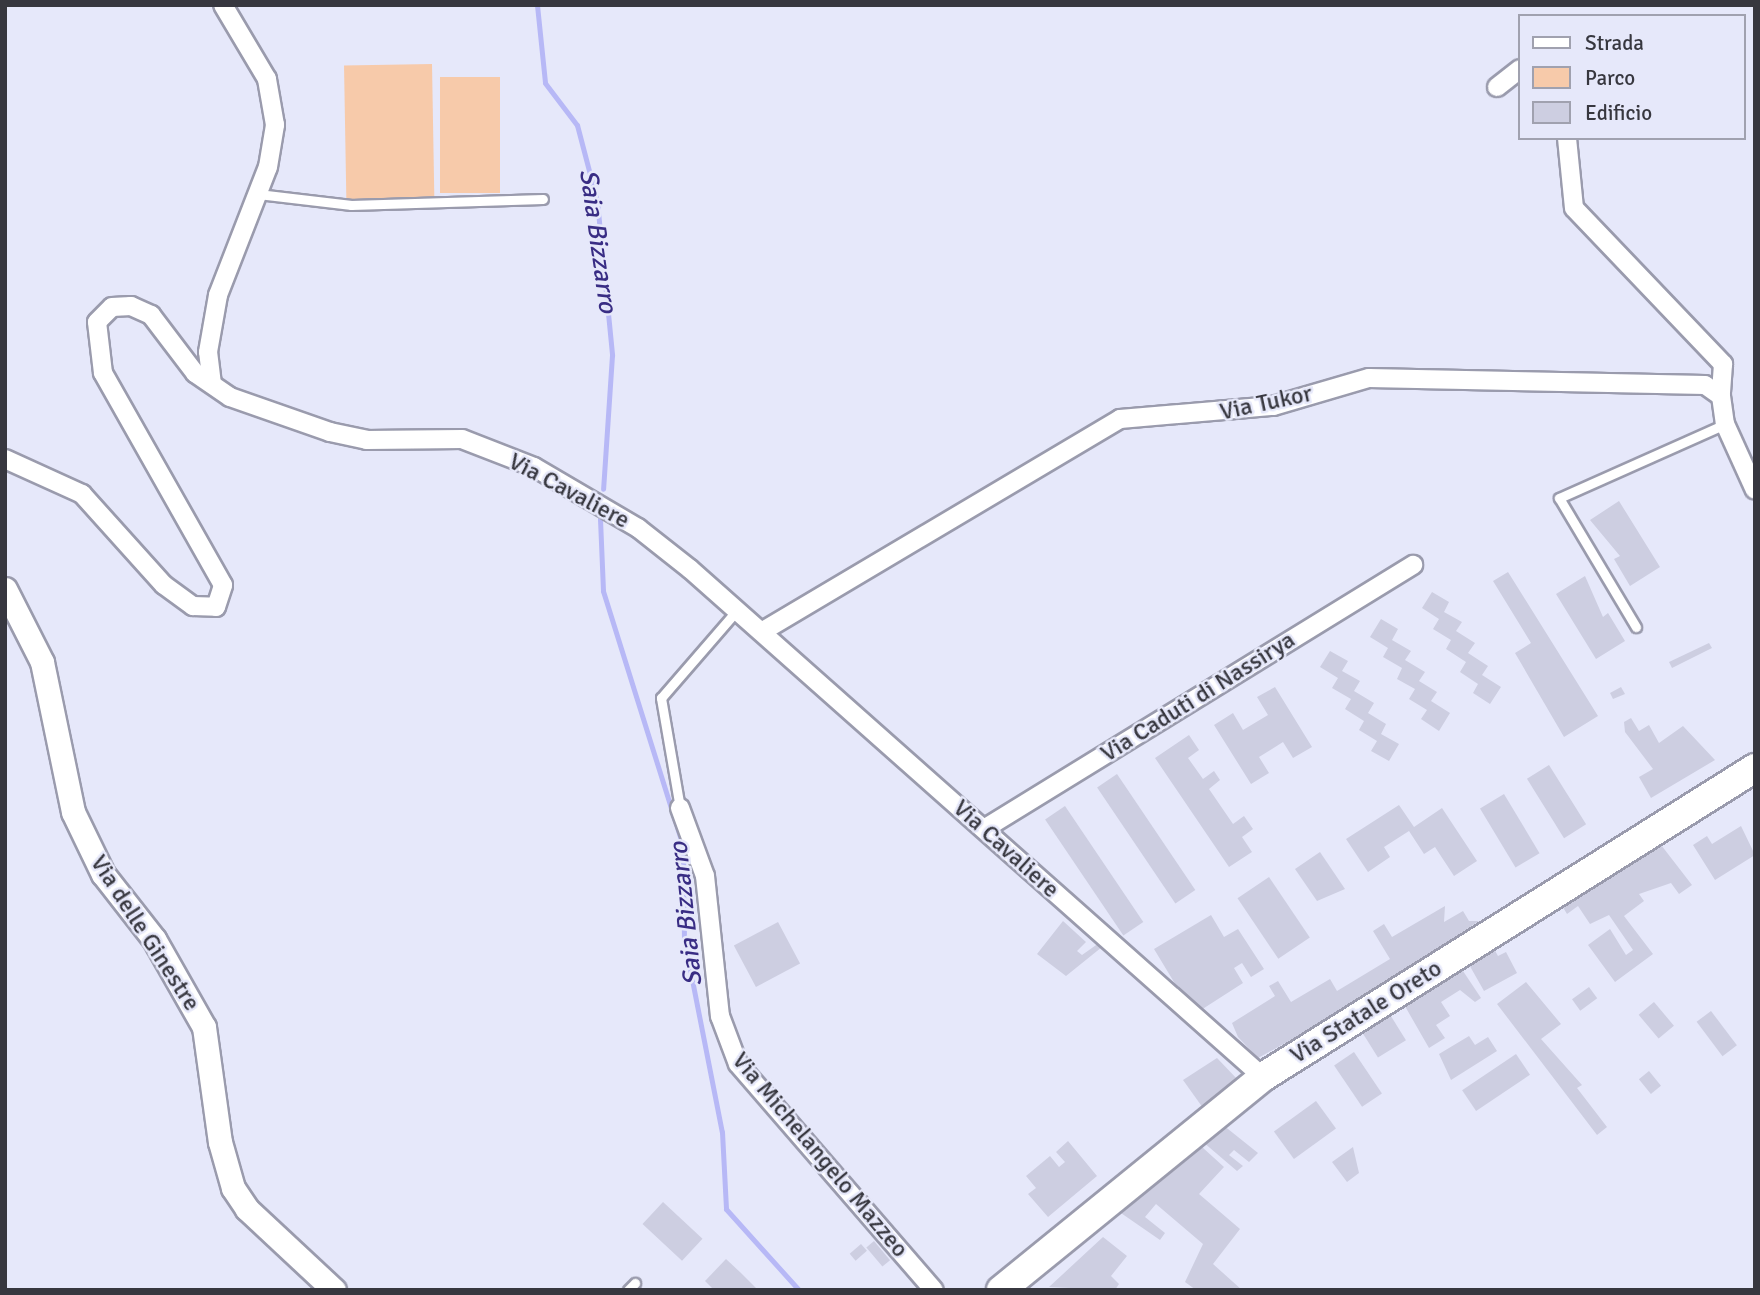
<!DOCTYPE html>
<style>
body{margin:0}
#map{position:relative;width:1760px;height:1295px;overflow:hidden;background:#e6e8fa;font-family:Signika,sans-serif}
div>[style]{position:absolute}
.green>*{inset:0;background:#f7caaa;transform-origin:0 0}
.stream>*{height:5px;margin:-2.5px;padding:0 2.5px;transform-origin:2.5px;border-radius:2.5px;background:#b7b8f6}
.building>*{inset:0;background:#cdcee1;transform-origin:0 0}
.roads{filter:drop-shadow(2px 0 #9a9bad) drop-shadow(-2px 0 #9a9bad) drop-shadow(0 2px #9a9bad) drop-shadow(0 -2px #9a9bad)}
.service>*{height:9px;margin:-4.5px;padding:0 4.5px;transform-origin:4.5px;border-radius:4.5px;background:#fff}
.minor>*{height:18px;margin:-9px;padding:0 9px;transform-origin:9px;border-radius:9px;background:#fff}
.tertiary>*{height:23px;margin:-11.5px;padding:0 11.5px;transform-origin:11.5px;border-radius:11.5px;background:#fff}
.primary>*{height:28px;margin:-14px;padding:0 14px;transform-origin:14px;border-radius:14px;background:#fff}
span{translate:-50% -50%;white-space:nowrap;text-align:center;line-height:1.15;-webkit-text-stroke:5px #e6e8fa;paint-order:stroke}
.street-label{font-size:24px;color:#37373f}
.water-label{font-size:26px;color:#392d84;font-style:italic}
.frame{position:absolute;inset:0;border:7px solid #37373f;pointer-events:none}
.legend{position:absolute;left:1518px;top:14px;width:228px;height:126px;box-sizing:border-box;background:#e6e8fa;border:2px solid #a0a1af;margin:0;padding:9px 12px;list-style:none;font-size:21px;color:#37373f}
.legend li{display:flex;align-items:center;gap:14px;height:35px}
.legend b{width:35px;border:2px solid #a0a1af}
</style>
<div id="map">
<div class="green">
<i style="left:432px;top:64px;width:134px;height:88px;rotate:89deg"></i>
<i style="left:500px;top:77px;width:116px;height:60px;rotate:90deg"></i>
</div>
<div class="stream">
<i style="left:537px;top:5px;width:78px;rotate:84.1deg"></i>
<i style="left:545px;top:83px;width:53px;rotate:52.7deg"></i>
<i style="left:577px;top:125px;width:79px;rotate:75.3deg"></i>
<i style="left:597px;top:201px;width:155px;rotate:84.4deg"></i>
<i style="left:612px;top:355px;width:134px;rotate:93.8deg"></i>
<i style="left:600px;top:519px;width:72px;rotate:87.6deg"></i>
<i style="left:603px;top:591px;width:267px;rotate:72.6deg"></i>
<i style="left:683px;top:846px;width:93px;rotate:89.4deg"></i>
<i style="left:684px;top:939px;width:197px;rotate:78.9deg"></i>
<i style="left:722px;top:1132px;width:77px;rotate:87deg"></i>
<i style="left:726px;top:1209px;width:109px;rotate:48deg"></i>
<i style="left:5px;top:1289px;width:1px;rotate:45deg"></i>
</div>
<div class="building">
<i style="clip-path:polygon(1619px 501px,1660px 567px,1630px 586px,1614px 559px,1620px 556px,1590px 520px)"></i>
<i style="clip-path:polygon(1508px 572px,1598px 716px,1564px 737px,1515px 653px,1531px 643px,1493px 581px)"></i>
<i style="clip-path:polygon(1585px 576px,1603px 617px,1608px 613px,1625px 641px,1596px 659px,1556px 594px)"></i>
<i style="clip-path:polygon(1432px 592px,1449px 602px,1444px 612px,1462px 622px,1456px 631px,1475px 643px,1468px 653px,1488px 666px,1482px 675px,1501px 687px,1490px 704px,1473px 693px,1478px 684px,1460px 672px,1466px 662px,1446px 649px,1451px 640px,1433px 629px,1439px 619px,1422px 608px)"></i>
<i style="clip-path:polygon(1381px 619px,1398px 629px,1392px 640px,1411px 651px,1405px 660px,1425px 672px,1419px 681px,1437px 692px,1431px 701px,1450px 713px,1439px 731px,1421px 719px,1427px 710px,1409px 699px,1415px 689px,1397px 679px,1402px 668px,1383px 657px,1388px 648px,1370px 637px)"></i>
<i style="clip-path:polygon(1709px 643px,1712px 648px,1672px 668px,1669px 662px)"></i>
<i style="clip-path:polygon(1330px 651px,1348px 661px,1342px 671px,1360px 681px,1354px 691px,1374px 703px,1368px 713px,1386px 724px,1381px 734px,1399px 744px,1389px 761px,1371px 751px,1377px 741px,1359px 730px,1364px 721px,1345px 709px,1351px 699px,1332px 688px,1338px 678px,1320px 667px)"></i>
<i style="clip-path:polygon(1275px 687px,1312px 747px,1293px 758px,1283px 742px,1259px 757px,1269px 773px,1251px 784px,1214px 725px,1233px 713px,1243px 730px,1268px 715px,1257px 697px)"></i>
<i style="clip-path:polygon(1621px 687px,1625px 694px,1613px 699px,1610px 693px)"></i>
<i style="clip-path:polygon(1631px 718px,1639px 731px,1649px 725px,1659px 743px,1683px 726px,1715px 760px,1651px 798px,1639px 777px,1653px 769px,1625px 732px,1624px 722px)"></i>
<i style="clip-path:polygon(1189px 735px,1199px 750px,1188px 758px,1203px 779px,1214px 771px,1220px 780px,1209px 789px,1233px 824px,1244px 816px,1253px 829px,1242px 837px,1252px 852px,1229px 867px,1155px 758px)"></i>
<i style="left:1549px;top:765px;width:70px;height:26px;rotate:58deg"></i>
<i style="left:1117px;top:774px;width:140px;height:24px;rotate:56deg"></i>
<i style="left:1504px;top:794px;width:69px;height:28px;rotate:59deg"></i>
<i style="clip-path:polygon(1399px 805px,1414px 827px,1442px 808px,1477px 861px,1454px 876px,1435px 847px,1424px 854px,1409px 831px,1384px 847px,1390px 857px,1368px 872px,1346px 839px)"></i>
<i style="left:1065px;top:806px;width:140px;height:24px;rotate:56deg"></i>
<i style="clip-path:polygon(1741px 826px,1755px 855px,1715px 880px,1693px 845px,1707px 836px,1712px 844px)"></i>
<i style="clip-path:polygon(1658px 841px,1692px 885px,1679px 894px,1671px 883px,1639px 894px,1644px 901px,1624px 916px,1653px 954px,1615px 982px,1588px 945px,1610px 929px,1626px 955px,1633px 950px,1609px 915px,1590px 924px,1578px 906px,1567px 914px,1561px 904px)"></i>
<i style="clip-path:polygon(1320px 852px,1345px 889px,1317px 901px,1295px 869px)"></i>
<i style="left:1269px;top:877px;width:73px;height:38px;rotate:56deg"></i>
<i style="clip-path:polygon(1445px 906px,1444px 922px,1463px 911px,1469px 921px,1479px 921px,1303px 1039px,1300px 1035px,1258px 1058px,1238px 1037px,1232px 1023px,1275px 996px,1269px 986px,1278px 981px,1291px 1002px,1330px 979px,1337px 991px,1390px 959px,1373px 931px,1384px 924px,1392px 937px)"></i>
<i style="clip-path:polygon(1211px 915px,1224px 937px,1238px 929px,1264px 969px,1251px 977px,1242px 963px,1234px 968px,1243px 983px,1201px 1010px,1177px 987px,1154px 949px)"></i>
<i style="clip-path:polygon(1063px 921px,1086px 942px,1077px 951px,1082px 955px,1099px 943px,1102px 947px,1066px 976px,1037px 954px)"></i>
<i style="left:778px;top:922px;width:47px;height:50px;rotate:62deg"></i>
<i style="clip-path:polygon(1493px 947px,1498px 956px,1506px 952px,1517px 973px,1484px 991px,1467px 961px)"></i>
<i style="clip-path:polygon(1459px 965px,1481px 998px,1475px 1002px,1460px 990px,1441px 1002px,1450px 1016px,1436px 1025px,1445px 1038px,1429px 1048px,1402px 1001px)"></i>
<i style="clip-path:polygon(1526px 982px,1561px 1024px,1541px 1039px,1582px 1085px,1577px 1088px,1607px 1127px,1597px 1135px,1497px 1004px)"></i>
<i style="left:1589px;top:987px;width:14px;height:21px;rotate:54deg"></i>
<i style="left:1654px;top:1002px;width:31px;height:20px;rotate:50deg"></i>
<i style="left:1711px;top:1011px;width:43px;height:18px;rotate:53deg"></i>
<i style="left:1389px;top:1013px;width:32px;height:33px;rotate:58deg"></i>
<i style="clip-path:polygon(1469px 1036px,1475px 1045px,1488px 1037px,1497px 1051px,1451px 1080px,1439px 1054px)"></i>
<i style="left:1354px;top:1052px;width:50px;height:24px;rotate:56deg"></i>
<i style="left:1516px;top:1054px;width:25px;height:65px;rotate:56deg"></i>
<i style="clip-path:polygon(1217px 1058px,1239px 1081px,1203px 1108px,1183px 1080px)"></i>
<i style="left:1649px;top:1071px;width:19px;height:13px;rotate:51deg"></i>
<i style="left:1316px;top:1101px;width:34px;height:52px;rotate:54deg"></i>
<i style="clip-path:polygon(1223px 1125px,1258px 1153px,1249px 1162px,1234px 1150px,1229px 1155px,1243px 1166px,1237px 1171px,1203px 1142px)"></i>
<i style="clip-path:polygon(1068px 1141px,1097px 1176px,1048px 1217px,1028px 1194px,1036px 1188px,1026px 1176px,1050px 1156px,1059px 1167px,1065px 1162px,1056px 1152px)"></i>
<i style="clip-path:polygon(1202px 1147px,1224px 1167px,1199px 1194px,1240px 1229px,1213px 1264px,1242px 1290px,1196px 1290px,1185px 1282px,1203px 1244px,1156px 1204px,1145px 1217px,1165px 1233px,1160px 1240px,1118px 1211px)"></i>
<i style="clip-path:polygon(1353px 1147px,1359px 1173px,1347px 1182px,1332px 1162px)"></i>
<i style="left:663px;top:1202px;width:54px;height:30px;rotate:43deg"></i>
<i style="clip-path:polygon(1103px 1237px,1127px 1256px,1111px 1276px,1119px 1284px,1115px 1290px,1049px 1287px)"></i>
<i style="left:874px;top:1241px;width:25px;height:10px;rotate:50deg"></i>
<i style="left:861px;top:1244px;width:9px;height:15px;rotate:49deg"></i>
<i style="clip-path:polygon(726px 1259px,741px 1273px,758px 1290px,714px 1290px,705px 1281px)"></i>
</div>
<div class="roads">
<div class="service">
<i style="left:258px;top:194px;width:94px;rotate:6.7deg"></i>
<i style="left:351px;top:205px;width:192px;rotate:-1.8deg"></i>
<i style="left:1636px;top:627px;width:150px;rotate:-120.8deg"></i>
<i style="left:1559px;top:498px;width:182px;rotate:-24deg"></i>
<i style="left:680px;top:808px;width:112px;rotate:-99.8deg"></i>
<i style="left:661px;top:698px;width:118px;rotate:-49.1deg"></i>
<i style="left:628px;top:1290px;width:10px;rotate:-45deg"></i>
</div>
<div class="minor">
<i style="left:1497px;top:87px;width:29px;rotate:-38deg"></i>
<i style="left:1567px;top:138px;width:70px;rotate:84.3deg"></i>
<i style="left:1574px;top:208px;width:216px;rotate:46.3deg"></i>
<i style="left:1723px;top:364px;width:32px;rotate:94deg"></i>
<i style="left:212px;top:384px;width:32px;rotate:-97deg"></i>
<i style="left:208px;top:352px;width:58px;rotate:-80deg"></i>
<i style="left:218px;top:295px;width:137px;rotate:-68.7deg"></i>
<i style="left:268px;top:167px;width:43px;rotate:-80.5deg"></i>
<i style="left:275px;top:125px;width:47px;rotate:-99.9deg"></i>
<i style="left:267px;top:79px;width:86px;rotate:-120.7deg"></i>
<i style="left:5px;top:459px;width:85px;rotate:24.4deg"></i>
<i style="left:82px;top:494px;width:122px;rotate:48deg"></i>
<i style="left:164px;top:585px;width:36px;rotate:36deg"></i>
<i style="left:193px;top:606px;width:23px;rotate:2deg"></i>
<i style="left:216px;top:607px;width:23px;rotate:-72deg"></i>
<i style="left:223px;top:585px;width:244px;rotate:-119.5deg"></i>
<i style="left:103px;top:373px;width:51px;rotate:-96.7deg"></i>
<i style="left:97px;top:322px;width:21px;rotate:-45deg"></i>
<i style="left:112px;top:307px;width:19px;rotate:-3deg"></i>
<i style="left:131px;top:306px;width:22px;rotate:24deg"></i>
<i style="left:151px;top:315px;width:73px;rotate:52.8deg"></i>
<i style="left:195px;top:373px;width:42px;rotate:34.4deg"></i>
<i style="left:230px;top:397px;width:106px;rotate:19.3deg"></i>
<i style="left:330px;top:432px;width:38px;rotate:12deg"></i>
<i style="left:367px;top:440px;width:95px;rotate:-0.6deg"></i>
<i style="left:462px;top:439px;width:77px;rotate:21.3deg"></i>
<i style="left:534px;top:467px;width:121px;rotate:30.4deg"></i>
<i style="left:638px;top:528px;width:66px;rotate:38.3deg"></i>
<i style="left:690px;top:569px;width:766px;rotate:41.56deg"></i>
<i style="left:763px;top:631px;width:415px;rotate:-30.7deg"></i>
<i style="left:1120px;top:419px;width:154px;rotate:-4.9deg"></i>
<i style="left:1273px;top:406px;width:100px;rotate:-16.3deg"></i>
<i style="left:1369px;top:378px;width:336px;rotate:1.2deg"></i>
<i style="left:1705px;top:385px;width:19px;rotate:35deg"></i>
<i style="left:1721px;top:396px;width:28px;rotate:82deg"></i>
<i style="left:1725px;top:424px;width:72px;rotate:65.6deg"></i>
<i style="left:680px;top:808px;width:72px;rotate:69.8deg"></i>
<i style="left:705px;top:876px;width:141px;rotate:83.9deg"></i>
<i style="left:720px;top:1016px;width:51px;rotate:69.4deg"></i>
<i style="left:738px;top:1064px;width:299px;rotate:49.1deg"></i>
<i style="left:984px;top:829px;width:504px;rotate:-31.61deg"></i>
</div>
<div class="tertiary">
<i style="left:5px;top:589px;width:82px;rotate:63.1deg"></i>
<i style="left:42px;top:662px;width:153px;rotate:78.3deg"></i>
<i style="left:73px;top:812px;width:69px;rotate:64.2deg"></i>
<i style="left:103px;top:874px;width:83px;rotate:51.9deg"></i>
<i style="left:154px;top:939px;width:101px;rotate:60.4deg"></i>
<i style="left:204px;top:1027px;width:116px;rotate:82.1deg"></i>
<i style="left:220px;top:1142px;width:48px;rotate:74.2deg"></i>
<i style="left:233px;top:1188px;width:25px;rotate:56deg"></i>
<i style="left:247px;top:1209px;width:119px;rotate:43deg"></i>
</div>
<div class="primary">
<i style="left:1001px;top:1290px;width:338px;rotate:-39.1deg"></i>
<i style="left:1263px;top:1077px;width:581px;rotate:-32.13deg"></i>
</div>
</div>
<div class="street-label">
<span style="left:1266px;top:403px;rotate:-12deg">Via Tukor</span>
<span style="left:569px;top:491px;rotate:28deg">Via Cavaliere</span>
<span style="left:1198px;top:697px;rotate:-32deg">Via Caduti di Nassirya</span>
<span style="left:1006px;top:849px;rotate:42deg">Via Cavaliere</span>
<span style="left:145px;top:933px;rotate:57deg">Via delle Ginestre</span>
<span style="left:1366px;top:1012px;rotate:-32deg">Via Statale Oreto</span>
<span style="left:820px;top:1155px;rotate:50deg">Via Michelangelo Mazzeo</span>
</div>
<div class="water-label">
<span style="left:597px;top:241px;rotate:82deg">Saia Bizzarro</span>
<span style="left:687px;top:914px;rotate:-96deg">Saia Bizzarro</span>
</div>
<div class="frame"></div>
<ul class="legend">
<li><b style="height:9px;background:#fff"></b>Strada</li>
<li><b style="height:19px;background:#f7caaa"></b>Parco</li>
<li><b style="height:19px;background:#cdcee1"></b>Edificio</li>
</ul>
</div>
